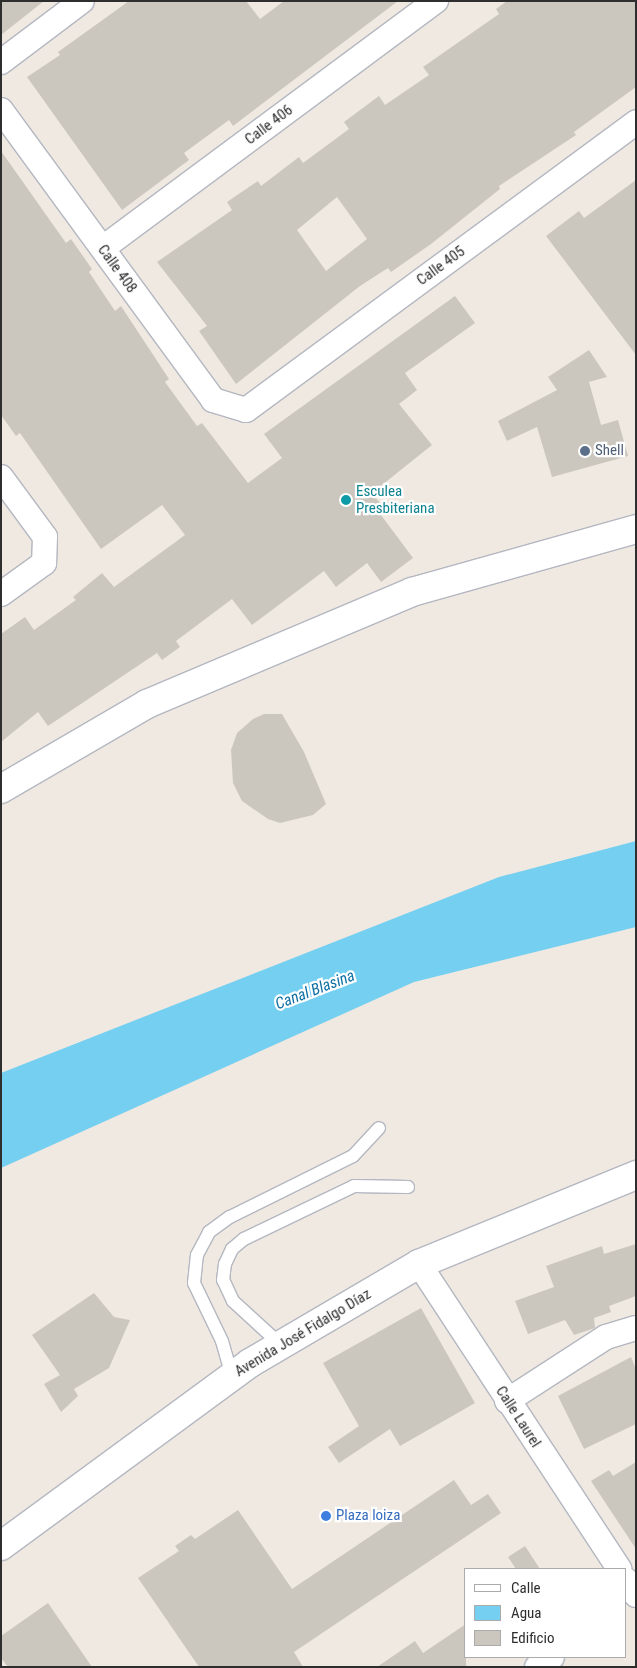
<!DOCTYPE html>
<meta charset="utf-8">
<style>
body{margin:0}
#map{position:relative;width:637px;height:1668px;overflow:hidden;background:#efe9e1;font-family:"Roboto Condensed",sans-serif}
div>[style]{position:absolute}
.water>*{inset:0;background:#75cff0}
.building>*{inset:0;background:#cbc7bf}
.roads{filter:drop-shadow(1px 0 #b4b7c1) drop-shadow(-1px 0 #b4b7c1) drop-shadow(0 1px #b4b7c1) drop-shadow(0 -1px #b4b7c1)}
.service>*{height:12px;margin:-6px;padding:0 6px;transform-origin:6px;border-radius:6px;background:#fff}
.minor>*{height:24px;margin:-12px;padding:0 12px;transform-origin:12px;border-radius:12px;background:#fff}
.tertiary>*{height:28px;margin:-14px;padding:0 14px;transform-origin:14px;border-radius:14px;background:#fff}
.dots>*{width:14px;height:14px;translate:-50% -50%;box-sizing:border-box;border:2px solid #fff;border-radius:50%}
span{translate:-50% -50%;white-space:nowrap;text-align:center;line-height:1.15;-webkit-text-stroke:4.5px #fff;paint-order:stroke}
.street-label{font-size:15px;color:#2e2e2e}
.service-label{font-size:15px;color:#4e5e75}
.left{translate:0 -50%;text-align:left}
.culture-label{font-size:15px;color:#0d838f}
.shop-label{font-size:15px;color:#366cbe}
.water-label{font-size:16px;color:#0d6fa3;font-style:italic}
.frame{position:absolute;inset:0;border:2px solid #2e2e2e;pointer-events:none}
.legend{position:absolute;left:464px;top:1568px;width:162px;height:90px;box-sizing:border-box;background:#fff;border:1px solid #ababab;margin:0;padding:6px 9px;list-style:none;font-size:15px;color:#2e2e2e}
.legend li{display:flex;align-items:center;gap:10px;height:25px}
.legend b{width:25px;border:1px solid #ababab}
</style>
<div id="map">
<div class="water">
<i style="clip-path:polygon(636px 841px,636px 927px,414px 982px,1px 1168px,1px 1073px,499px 877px)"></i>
</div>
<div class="building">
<i style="clip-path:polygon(1px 1px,44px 1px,1px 35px)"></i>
<i style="clip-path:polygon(129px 1px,246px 1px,260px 19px,284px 1px,398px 1px,233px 126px,229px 120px,184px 153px,189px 160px,122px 210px,27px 77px,60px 55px,58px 52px)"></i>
<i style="clip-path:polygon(evenodd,507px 1px,636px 1px,636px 87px,574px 132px,576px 135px,499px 186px,500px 189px,431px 244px,391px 272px,388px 268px,360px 286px,236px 384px,199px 331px,207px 326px,157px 262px,232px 210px,227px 202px,258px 181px,261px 186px,299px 157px,303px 163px,349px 129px,344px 122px,379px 96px,385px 105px,429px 75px,423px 67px,499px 14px,496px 9px,507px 1px,337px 197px,367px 239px,326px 271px,297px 230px,337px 197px)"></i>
<i style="clip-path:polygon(1px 151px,66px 243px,71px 239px,92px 269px,89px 272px,115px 311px,121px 306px,169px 379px,165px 382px,197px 426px,202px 423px,248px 483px,282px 458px,264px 434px,455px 296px,475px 323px,405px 373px,417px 390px,399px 404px,432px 445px,372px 493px,383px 507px,378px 511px,413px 558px,381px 582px,367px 563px,336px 587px,324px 571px,252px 625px,232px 599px,176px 641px,180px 647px,162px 660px,157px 653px,48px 726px,38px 712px,1px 742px,1px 634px,25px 617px,34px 630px,76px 600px,73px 597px,102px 573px,114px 587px,185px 535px,162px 505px,101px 549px,20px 433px,16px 436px,1px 415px)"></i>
<i style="clip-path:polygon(636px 180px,636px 355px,546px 236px,579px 211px,584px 218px)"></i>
<i style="clip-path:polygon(589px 350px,607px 377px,589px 382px,601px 425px,618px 420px,628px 456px,552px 477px,537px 427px,507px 441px,498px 421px,557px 390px,548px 377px)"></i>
<i style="clip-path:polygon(264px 714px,282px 714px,304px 752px,326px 804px,313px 815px,280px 823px,268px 819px,242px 801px,233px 783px,231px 750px,237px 733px,253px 719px)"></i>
<i style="clip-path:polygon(636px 1244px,636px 1296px,609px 1306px,611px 1312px,594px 1318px,595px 1328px,574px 1335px,565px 1320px,528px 1334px,515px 1301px,554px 1287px,546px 1266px,602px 1246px,604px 1254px)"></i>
<i style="clip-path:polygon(94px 1293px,114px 1317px,130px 1320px,109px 1368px,74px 1389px,78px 1396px,61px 1412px,44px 1384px,60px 1375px,32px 1335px)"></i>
<i style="clip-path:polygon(421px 1308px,475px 1403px,400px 1446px,390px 1429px,339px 1463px,328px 1447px,359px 1426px,323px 1363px)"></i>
<i style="clip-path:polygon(631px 1357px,636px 1369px,636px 1424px,584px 1449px,558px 1396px)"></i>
<i style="clip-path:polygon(636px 1462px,636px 1549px,591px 1481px,609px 1470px,613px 1476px)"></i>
<i style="clip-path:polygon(454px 1480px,471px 1505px,488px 1494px,501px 1513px,294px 1652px,303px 1667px,199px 1667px,138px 1578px,179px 1551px,175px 1546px,191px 1535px,195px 1539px,238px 1510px,292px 1589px)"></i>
<i style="clip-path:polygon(525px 1546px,540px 1569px,516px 1569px,508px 1557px)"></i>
<i style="clip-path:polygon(48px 1603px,92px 1667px,8px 1667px,1px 1658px,1px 1636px)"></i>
<i style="clip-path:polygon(466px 1624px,466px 1667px,377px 1667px,415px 1641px,423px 1653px)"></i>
</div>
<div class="roads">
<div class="service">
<i style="left:281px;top:1345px;width:65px;rotate:-137.5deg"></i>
<i style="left:233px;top:1301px;width:23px;rotate:-115deg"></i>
<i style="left:223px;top:1280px;width:16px;rotate:-83deg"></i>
<i style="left:225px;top:1264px;width:17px;rotate:-65deg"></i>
<i style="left:232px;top:1249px;width:16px;rotate:-40deg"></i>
<i style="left:244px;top:1239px;width:122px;rotate:-25.7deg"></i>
<i style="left:354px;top:1186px;width:54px;rotate:1.1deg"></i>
<i style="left:232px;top:1376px;width:36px;rotate:-106deg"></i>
<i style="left:222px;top:1341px;width:64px;rotate:-115.8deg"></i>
<i style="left:194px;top:1283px;width:28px;rotate:-84deg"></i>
<i style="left:197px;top:1255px;width:26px;rotate:-62deg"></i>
<i style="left:209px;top:1232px;width:26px;rotate:-36deg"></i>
<i style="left:230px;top:1217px;width:137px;rotate:-26.4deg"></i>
<i style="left:353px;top:1156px;width:38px;rotate:-47deg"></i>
</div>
<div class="minor">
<i style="left:1px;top:62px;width:101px;rotate:-37deg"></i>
<i style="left:1px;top:110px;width:359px;rotate:53.8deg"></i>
<i style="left:213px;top:400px;width:34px;rotate:17deg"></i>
<i style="left:246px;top:410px;width:485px;rotate:-36.4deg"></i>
<i style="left:103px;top:248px;width:415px;rotate:-36.6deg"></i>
<i style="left:1px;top:477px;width:74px;rotate:53.7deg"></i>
<i style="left:45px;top:537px;width:26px;rotate:92deg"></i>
<i style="left:44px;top:563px;width:53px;rotate:144.2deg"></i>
<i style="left:419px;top:1264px;width:365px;rotate:56.7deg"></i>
<i style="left:507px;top:1401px;width:118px;rotate:-32.9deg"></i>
<i style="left:606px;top:1337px;width:31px;rotate:-17deg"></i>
<i style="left:626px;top:1580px;width:18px;rotate:56deg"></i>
<i style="left:537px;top:1667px;width:18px;rotate:-34deg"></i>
</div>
<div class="tertiary">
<i style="left:1px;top:789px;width:169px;rotate:-30.2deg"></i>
<i style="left:147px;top:704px;width:288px;rotate:-22.9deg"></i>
<i style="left:412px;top:592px;width:233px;rotate:-15.7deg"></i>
<i style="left:1px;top:1546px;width:309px;rotate:-36.3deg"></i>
<i style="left:250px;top:1363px;width:196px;rotate:-30.4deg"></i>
<i style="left:419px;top:1264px;width:235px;rotate:-22.3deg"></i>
</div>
</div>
<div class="dots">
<i style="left:585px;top:451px;background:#5c6f8a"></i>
<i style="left:346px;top:500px;background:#0f9aa8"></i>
<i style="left:326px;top:1516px;background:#3f7fe0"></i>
</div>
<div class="street-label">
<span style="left:269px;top:125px;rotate:-37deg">Calle 406</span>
<span style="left:441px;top:266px;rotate:-36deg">Calle 405</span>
<span style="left:117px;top:269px;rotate:54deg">Calle 408</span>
<span style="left:303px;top:1333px;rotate:-31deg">Avenida José Fidalgo Díaz</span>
<span style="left:518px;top:1417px;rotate:57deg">Calle Laurel</span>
</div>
<div class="service-label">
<span class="left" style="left:595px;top:451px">Shell</span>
</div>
<div class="culture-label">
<span class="left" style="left:356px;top:500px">Esculea<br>Presbiteriana</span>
</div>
<div class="shop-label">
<span class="left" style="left:336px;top:1516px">Plaza loiza</span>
</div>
<div class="water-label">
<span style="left:315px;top:990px;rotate:-21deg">Canal Blasina</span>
</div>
<div class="frame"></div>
<ul class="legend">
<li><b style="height:6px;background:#fff"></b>Calle</li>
<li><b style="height:14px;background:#75cff0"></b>Agua</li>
<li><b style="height:14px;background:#cbc7bf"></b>Edificio</li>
</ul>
</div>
